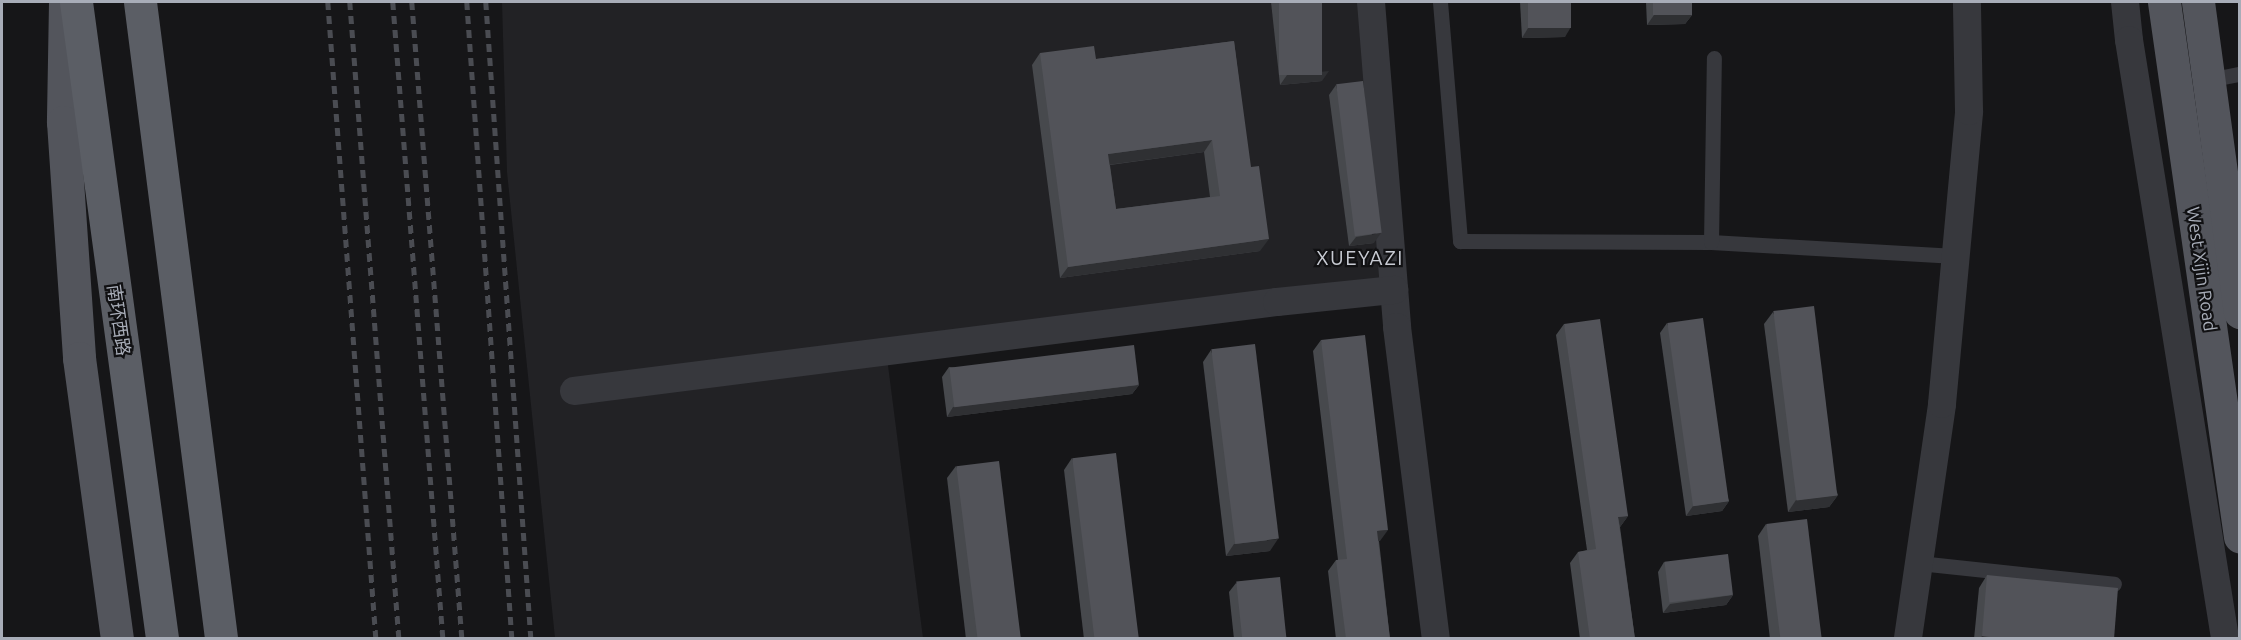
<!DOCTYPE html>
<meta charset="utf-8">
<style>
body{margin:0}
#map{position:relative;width:2241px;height:640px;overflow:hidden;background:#161618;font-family:Ubuntu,"Noto Sans SC",sans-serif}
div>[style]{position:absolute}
.built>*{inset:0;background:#222225}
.service>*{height:15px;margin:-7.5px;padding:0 7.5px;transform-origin:7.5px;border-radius:7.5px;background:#37383d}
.minor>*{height:28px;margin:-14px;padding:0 14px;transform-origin:14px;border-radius:14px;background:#37383d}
.primary>*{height:33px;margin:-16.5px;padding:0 16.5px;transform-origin:16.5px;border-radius:16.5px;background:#53555c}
.trunk>*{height:33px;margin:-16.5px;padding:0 16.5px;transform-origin:16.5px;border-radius:16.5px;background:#5b5e65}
.rail>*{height:4.5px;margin-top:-2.25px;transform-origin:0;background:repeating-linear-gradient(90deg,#4a4c52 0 8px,transparent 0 14px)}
.wall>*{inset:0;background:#47494d}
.shaded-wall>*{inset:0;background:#2f3033}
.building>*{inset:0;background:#525359;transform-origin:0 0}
span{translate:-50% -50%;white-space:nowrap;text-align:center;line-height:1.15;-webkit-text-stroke:4.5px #111113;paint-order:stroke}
.street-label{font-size:18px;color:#a8adb8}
.neighbourhood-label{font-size:20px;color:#c9ccd4;letter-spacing:1.5px}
.frame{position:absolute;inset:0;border:3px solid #a8adb8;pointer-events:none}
</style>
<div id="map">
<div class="built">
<i style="clip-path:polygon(502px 2px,1359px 2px,1388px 277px,885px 342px,923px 638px,555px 638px,507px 172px)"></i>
</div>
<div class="service">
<i style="left:1440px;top:2px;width:240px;rotate:85.2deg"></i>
<i style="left:1460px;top:241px;width:251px;rotate:0.2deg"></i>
<i style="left:1711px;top:242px;width:245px;rotate:3.3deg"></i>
<i style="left:2208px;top:80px;width:33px;rotate:-11deg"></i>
<i style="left:1711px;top:242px;width:184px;rotate:-89.1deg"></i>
<i style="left:1919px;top:563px;width:196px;rotate:6.1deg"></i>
</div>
<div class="minor">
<i style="left:1371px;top:2px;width:326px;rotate:85.4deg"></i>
<i style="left:1397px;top:327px;width:313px;rotate:82.9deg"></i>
<i style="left:2125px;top:2px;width:38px;rotate:84deg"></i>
<i style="left:2129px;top:40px;width:606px;rotate:80.88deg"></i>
<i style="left:574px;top:391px;width:709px;rotate:-7.22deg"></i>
<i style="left:1277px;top:302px;width:118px;rotate:-5.9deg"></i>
<i style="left:1908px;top:638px;width:236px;rotate:-81.7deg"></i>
<i style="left:1942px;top:404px;width:294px;rotate:-84.7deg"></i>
<i style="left:1969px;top:111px;width:109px;rotate:-91.1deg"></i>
</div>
<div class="primary">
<i style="left:65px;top:2px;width:120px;rotate:91deg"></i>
<i style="left:63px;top:122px;width:237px;rotate:86.1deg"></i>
<i style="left:79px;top:358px;width:283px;rotate:82.3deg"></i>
<i style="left:2164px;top:2px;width:540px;rotate:81.91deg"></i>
<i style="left:2198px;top:2px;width:313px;rotate:82.3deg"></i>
</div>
<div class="trunk">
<i style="left:76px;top:2px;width:642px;rotate:82.3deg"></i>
<i style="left:140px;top:2px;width:641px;rotate:82.74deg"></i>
</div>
<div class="rail">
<i style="left:328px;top:2px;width:638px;rotate:85.68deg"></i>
<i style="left:350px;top:2px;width:638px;rotate:85.59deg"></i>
<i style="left:393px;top:2px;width:638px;rotate:85.5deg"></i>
<i style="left:412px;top:2px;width:638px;rotate:85.5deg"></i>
<i style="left:467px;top:2px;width:638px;rotate:85.95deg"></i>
<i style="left:486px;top:2px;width:638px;rotate:85.95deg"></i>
</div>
<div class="wall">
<i style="clip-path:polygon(1271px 2px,1322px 2px,1322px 81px,1280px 85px)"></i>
<i style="clip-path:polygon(1520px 2px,1571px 2px,1565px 37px,1522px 38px)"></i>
<i style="clip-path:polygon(1646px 2px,1692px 2px,1692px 15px,1685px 24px,1647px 25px)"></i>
<i style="clip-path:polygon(evenodd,1234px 41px,1260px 251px,1060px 278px,1032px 65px,1040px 53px,1096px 59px,1234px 41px,1204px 152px,1210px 197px,1116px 209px,1110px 165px,1204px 152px)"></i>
<i style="clip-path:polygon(1336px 85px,1374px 243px,1349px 246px,1329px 95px)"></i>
<i style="clip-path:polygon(1773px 312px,1838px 495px,1829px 507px,1788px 512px,1764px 324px)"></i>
<i style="clip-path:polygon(1667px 323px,1729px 501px,1722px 511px,1686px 516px,1660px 333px)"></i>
<i style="clip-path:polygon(1564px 324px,1628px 516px,1620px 527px,1635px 639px,1580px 639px,1570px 563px,1578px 552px,1587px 550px,1556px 335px)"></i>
<i style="clip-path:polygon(1321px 340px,1380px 541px,1379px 541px,1390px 639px,1336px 639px,1328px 571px,1336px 560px,1338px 560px,1313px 351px)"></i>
<i style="clip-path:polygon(1211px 350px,1270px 551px,1226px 556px,1203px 362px)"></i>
<i style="clip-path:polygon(949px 367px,1139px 385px,1132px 394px,947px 417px,942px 377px)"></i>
<i style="clip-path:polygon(1072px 458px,1138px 639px,1084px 639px,1064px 470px)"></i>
<i style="clip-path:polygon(956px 466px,1021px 639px,966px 639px,947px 478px)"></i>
<i style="clip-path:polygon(1766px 524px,1822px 639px,1770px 639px,1758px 536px)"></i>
<i style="clip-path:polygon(1664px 562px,1733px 595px,1726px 605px,1663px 613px,1658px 572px)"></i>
<i style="clip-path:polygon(1987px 575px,2114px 639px,1974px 639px,1979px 588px)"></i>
<i style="clip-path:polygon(1236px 583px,1287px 639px,1234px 639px,1229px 592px)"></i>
</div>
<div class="shaded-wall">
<i style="clip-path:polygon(1654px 15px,1692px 15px,1685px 24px,1647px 25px)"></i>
<i style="clip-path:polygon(1571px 27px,1565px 37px,1522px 38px,1528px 28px)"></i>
<i style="clip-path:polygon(1329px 71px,1322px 81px,1280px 85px,1287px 75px)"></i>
<i style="clip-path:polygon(1212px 140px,1204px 152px,1100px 166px,1108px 154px)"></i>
<i style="clip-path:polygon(1381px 233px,1374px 243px,1349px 246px,1356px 237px)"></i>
<i style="clip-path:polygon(1269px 239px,1260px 251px,1060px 278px,1068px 267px)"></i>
<i style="clip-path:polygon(1139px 385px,1132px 394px,947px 417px,953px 407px)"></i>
<i style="clip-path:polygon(1838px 495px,1829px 507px,1788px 512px,1796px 500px)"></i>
<i style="clip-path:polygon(1729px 501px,1722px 511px,1686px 516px,1693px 506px)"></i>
<i style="clip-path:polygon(1628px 516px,1620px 527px,1618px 517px)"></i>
<i style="clip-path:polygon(1388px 530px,1380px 541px,1370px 542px,1377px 531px)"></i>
<i style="clip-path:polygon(1278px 539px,1270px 551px,1226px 556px,1234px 544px)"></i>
<i style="clip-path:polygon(1733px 595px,1726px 605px,1663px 613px,1670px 604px)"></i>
<i style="clip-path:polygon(1982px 636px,2006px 639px,1980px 639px)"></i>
</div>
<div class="building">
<i style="left:1279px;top:2px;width:43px;height:73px"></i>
<i style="left:1528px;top:2px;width:43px;height:26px"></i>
<i style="left:1653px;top:2px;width:39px;height:13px"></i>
<i style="clip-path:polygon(evenodd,1234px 41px,1251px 167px,1259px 166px,1269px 239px,1068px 267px,1040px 53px,1094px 46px,1096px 59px,1234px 41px,1212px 140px,1220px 196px,1116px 209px,1108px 154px,1212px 140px)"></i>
<i style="left:1363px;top:81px;width:153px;height:27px;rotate:83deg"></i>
<i style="left:1814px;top:306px;width:191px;height:41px;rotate:83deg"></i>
<i style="left:1703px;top:318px;width:185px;height:36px;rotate:82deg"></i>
<i style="clip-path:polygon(1600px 319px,1628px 516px,1618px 517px,1635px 639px,1590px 639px,1578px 552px,1596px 549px,1564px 324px)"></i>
<i style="clip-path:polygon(1365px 335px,1388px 530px,1377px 531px,1390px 639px,1346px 639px,1336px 560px,1347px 559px,1321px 340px)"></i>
<i style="left:1255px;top:344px;width:196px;height:44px;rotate:83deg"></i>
<i style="left:1134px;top:345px;width:40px;height:186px;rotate:83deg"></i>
<i style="left:1116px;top:453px;width:187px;height:44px;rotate:83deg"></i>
<i style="left:999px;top:461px;width:179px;height:43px;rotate:83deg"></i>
<i style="left:1807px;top:519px;width:121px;height:41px;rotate:83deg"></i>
<i style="left:1728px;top:554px;width:41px;height:64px;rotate:83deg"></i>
<i style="clip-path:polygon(1987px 575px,2118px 588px,2114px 639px,2006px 639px,1982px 636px)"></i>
<i style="left:1280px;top:577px;width:62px;height:44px;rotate:84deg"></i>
</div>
<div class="street-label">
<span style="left:2202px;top:269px;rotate:82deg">West Xijin Road</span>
<span style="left:119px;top:320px;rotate:82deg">南环西路</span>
</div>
<div class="neighbourhood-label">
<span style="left:1360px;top:257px">XUEYAZI</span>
</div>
<div class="frame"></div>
</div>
